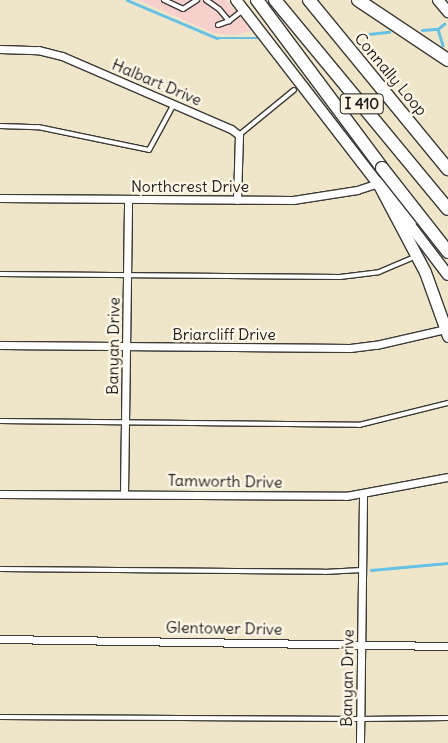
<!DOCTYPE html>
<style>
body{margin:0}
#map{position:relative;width:448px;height:743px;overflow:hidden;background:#efe6c9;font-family:Delius,sans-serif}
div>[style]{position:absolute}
.built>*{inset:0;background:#f7d0ce}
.stream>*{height:2.5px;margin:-1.25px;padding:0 1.25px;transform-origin:1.25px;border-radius:1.25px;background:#66c1e4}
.roads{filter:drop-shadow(1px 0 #3c3a36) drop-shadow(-1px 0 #3c3a36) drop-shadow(0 1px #3c3a36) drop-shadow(0 -1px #3c3a36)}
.service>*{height:4px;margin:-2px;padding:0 2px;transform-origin:2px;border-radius:2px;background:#fff}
.minor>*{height:7px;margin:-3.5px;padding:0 3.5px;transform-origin:3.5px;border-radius:3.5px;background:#fff}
.secondary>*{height:10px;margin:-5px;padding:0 5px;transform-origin:5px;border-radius:5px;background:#fff}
.primary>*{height:11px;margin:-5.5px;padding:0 5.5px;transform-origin:5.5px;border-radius:5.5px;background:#fff}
.motorway>*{height:12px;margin:-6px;padding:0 6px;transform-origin:6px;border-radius:6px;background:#fff}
.bridges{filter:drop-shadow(1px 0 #3c3a36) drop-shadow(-1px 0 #3c3a36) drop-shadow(0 1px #3c3a36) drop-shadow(0 -1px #3c3a36)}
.motorway-bridge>*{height:12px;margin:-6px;padding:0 6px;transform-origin:6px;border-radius:6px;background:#fff}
span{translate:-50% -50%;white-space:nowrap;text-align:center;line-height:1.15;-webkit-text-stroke:5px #fcf5e5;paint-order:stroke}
.shield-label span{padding:1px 4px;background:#fcf5e5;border:1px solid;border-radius:4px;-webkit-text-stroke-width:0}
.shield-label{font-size:15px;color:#1c1c1c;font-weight:700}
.street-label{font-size:16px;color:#1c1c1c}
</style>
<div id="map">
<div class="built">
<i style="clip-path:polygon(138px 0,226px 0,252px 31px,233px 35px,213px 33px)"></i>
</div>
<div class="stream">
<i style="left:127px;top:0;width:98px;rotate:22.9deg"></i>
<i style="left:217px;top:38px;width:40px"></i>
<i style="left:438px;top:29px;width:17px;rotate:73deg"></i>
<i style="left:422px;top:30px;width:16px;rotate:-4deg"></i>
<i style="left:438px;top:29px;width:8px;rotate:-40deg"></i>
<i style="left:369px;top:34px;width:20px;rotate:-6deg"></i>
<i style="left:371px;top:570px;width:77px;rotate:-5.2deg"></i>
</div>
<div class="roads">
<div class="service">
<i style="left:164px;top:0;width:21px;rotate:25deg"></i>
<i style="left:183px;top:9px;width:17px;rotate:-33deg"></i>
<i style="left:206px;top:0;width:16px;rotate:35deg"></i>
<i style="left:219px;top:9px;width:16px;rotate:50deg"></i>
<i style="left:218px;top:25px;width:12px;rotate:-20deg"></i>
<i style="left:229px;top:21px;width:16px;rotate:-38deg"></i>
<i style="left:0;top:126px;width:38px;rotate:2deg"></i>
<i style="left:38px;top:127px;width:113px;rotate:11.7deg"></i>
<i style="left:149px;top:150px;width:52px;rotate:-61.5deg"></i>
<i style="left:239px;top:135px;width:71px;rotate:-39.3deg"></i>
<i style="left:0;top:274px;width:340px;rotate:0.5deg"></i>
<i style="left:340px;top:277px;width:39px;rotate:-7deg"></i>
<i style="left:379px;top:272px;width:39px;rotate:-23deg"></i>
<i style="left:0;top:421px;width:359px;rotate:0.6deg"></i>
<i style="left:359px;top:425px;width:92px;rotate:-13.9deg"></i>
<i style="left:0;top:569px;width:324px;rotate:0.5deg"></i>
<i style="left:324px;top:572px;width:38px;rotate:-3deg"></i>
<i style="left:0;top:717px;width:360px;rotate:0.3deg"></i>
<i style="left:360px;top:719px;width:88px;rotate:-0.7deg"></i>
</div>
<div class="minor">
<i style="left:0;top:49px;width:38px;rotate:2deg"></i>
<i style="left:38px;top:50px;width:25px;rotate:14deg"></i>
<i style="left:62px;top:56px;width:184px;rotate:23.4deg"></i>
<i style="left:231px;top:129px;width:10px;rotate:37deg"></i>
<i style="left:239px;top:135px;width:65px;rotate:91.8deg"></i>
<i style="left:0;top:198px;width:293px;rotate:0.4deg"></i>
<i style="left:293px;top:200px;width:65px;rotate:-8.9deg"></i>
<i style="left:357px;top:190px;width:22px;rotate:-18deg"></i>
<i style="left:0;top:345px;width:350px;rotate:0.5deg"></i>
<i style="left:350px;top:348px;width:26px;rotate:-7deg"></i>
<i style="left:376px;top:345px;width:72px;rotate:-12.9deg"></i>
<i style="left:124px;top:493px;width:294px;rotate:-89.2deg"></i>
<i style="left:0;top:494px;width:346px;rotate:0.3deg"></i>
<i style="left:346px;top:496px;width:104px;rotate:-10.6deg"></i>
<i style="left:0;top:639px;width:448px;rotate:0.9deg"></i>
<i style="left:360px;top:743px;width:249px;rotate:-89.3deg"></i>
</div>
<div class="secondary">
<i style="left:236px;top:0;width:239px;rotate:52.3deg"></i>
<i style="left:438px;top:0;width:16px;rotate:50deg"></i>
<i style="left:391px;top:200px;width:94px;rotate:52.8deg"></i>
</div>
<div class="primary">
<i style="left:379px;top:185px;width:98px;rotate:62.1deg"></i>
<i style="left:425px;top:272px;width:68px;rotate:70.2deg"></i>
</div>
<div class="motorway">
<i style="left:257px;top:0;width:209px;rotate:53.3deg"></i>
<i style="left:275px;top:0;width:271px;rotate:50.4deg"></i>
<i style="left:309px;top:0;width:219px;rotate:50.6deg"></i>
<i style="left:358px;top:0;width:108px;rotate:33.7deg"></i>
<i style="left:378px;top:183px;width:52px;rotate:41.9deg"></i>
</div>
</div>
<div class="bridges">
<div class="motorway-bridge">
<i style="left:382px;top:168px;width:107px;rotate:51.8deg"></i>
</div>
</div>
<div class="shield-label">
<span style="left:362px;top:104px">I 410</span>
</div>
<div class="street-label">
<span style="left:391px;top:74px;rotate:50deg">Connally Loop</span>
<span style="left:157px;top:82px;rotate:23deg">Halbart Drive</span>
<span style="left:190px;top:186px">Northcrest Drive</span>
<span style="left:224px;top:334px">Briarcliff Drive</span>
<span style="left:113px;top:346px;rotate:-89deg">Banyan Drive</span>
<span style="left:225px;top:481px;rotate:1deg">Tamworth Drive</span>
<span style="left:224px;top:628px;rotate:1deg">Glentower Drive</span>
<span style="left:347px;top:678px;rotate:-89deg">Banyan Drive</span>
</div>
</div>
